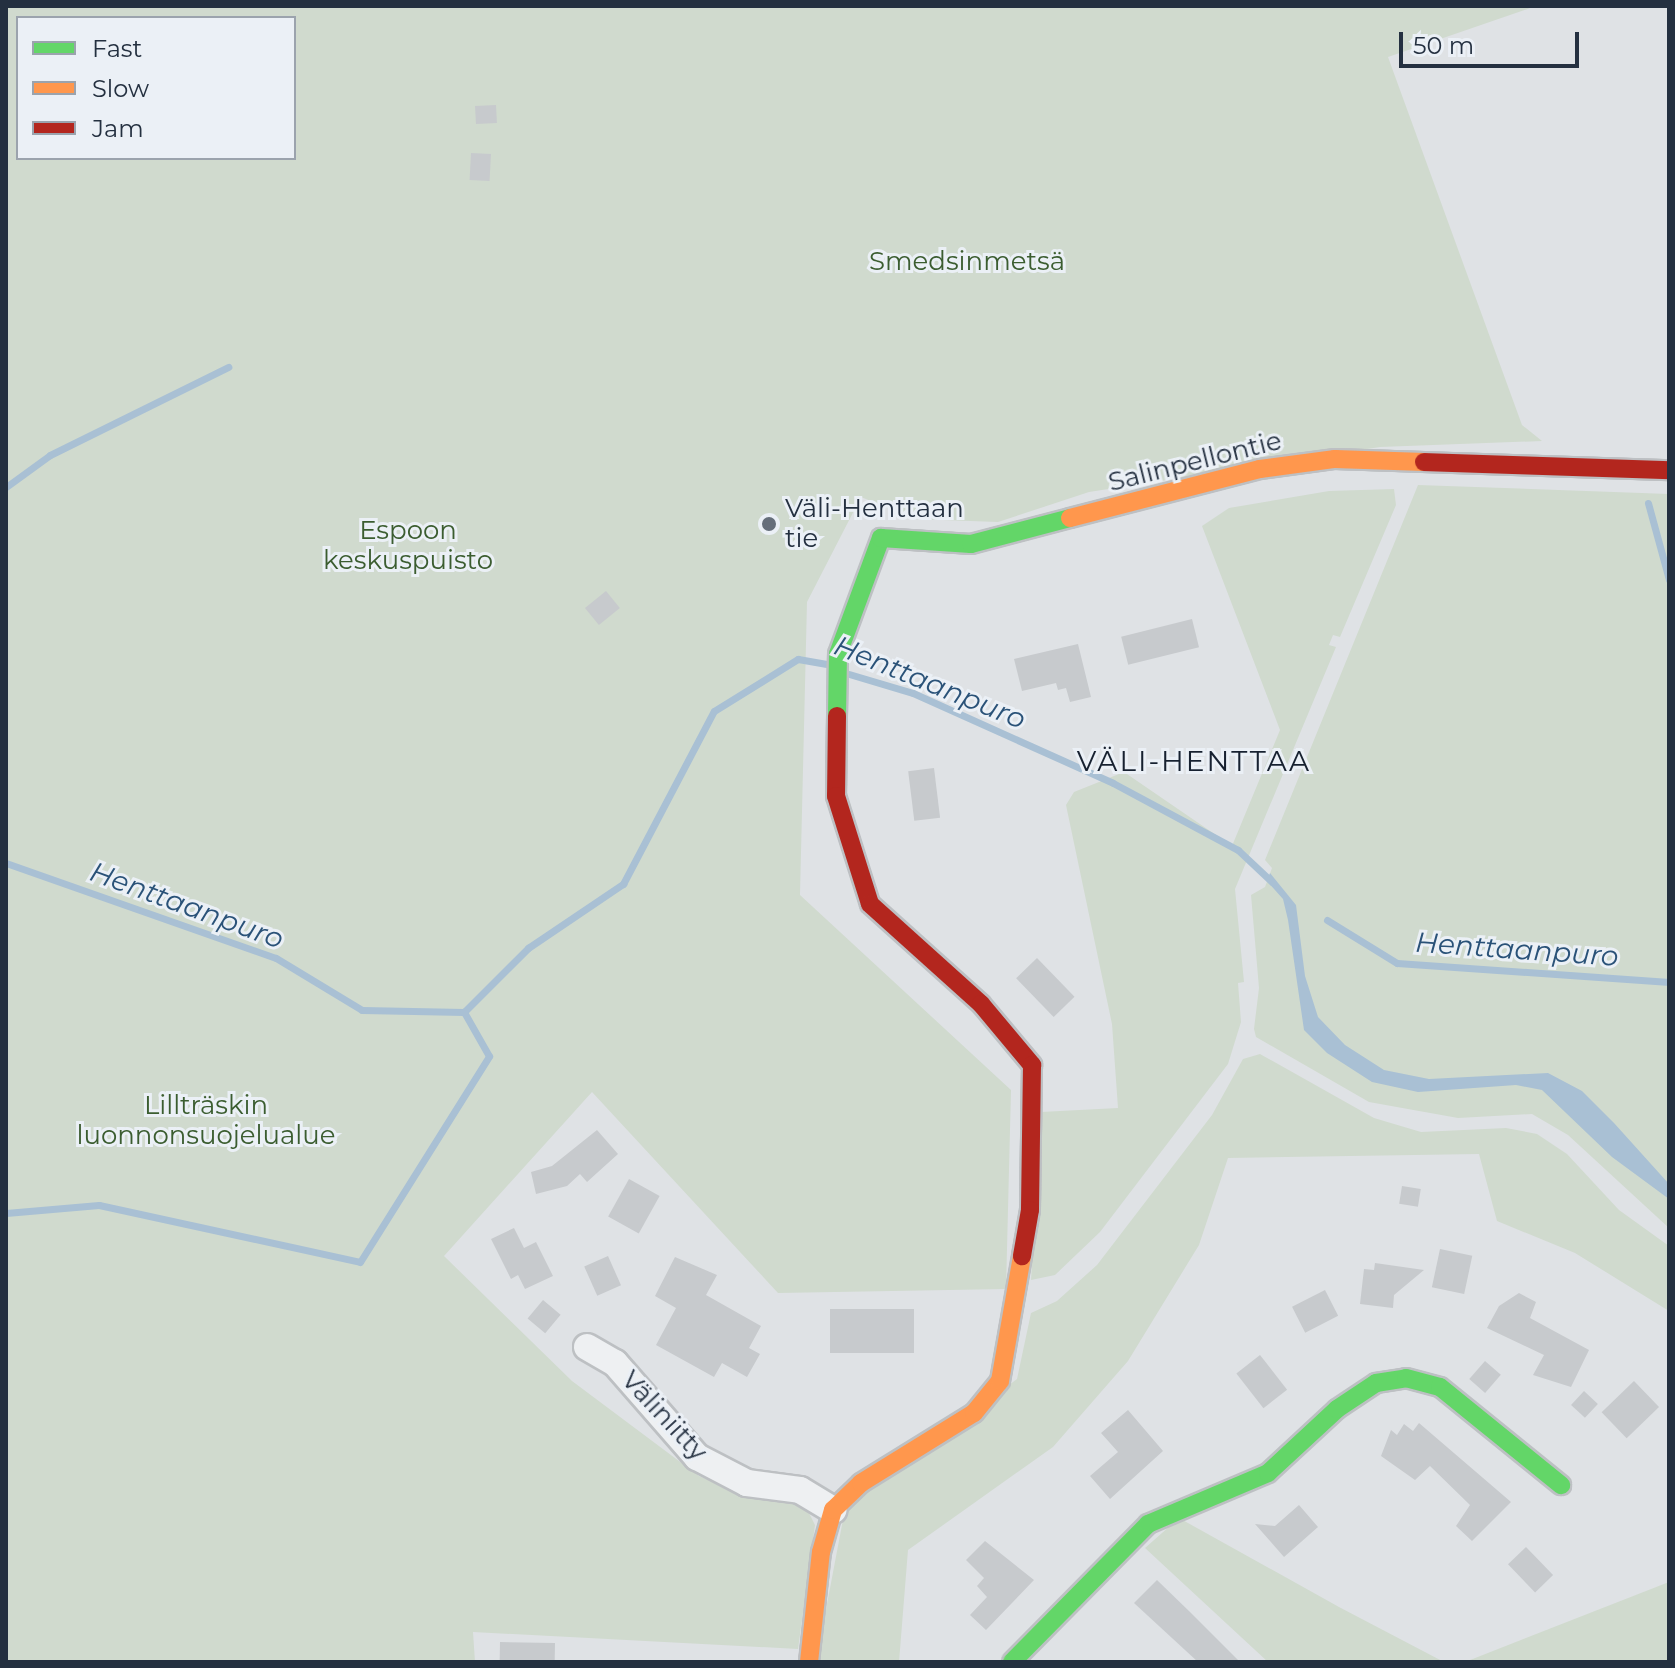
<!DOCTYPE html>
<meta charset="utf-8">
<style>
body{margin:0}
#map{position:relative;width:1675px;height:1668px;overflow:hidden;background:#dfe2e5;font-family:Montserrat,sans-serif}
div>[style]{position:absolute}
.green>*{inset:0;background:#d0dace}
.water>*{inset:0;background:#a9c0d4}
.stream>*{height:7px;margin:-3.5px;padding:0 3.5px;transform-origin:3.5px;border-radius:3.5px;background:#a9c0d4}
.building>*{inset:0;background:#c7cacd;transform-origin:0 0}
.roads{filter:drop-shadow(2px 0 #bdc0c3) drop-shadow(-2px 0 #bdc0c3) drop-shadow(0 2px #bdc0c3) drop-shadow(0 -2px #bdc0c3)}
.street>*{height:26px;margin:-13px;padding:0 13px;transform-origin:13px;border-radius:13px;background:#eef0f2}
.fast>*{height:18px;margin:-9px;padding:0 9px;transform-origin:9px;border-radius:9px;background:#63d668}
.slow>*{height:18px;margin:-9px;padding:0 9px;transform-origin:9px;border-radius:9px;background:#ff974d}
.jam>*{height:18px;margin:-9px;padding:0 9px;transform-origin:9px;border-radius:9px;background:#b3261e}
.dots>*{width:22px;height:22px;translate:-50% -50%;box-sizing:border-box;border:4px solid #ebf0f6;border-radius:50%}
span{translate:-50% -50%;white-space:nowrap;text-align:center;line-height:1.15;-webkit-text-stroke:6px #ebf0f6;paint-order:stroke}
.park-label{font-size:26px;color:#3b5d30}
.street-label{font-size:26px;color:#243040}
.poi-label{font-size:26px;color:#243040}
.left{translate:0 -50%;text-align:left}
.water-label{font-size:28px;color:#2a5278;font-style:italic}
.neighbourhood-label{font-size:28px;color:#172130;letter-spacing:2px}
.frame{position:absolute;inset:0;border:8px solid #243040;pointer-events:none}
.legend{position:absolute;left:16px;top:16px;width:280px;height:144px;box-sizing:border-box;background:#ebf0f6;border:2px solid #9ba3ad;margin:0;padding:10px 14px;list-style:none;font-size:24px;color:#243040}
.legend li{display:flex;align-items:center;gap:16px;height:40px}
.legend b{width:40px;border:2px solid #9ba3ad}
.scale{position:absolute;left:1399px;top:32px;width:180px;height:36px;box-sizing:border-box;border:4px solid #243040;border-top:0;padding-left:10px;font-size:24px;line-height:28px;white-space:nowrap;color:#243040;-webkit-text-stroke:6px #ebf0f6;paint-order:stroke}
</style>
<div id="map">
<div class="green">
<i style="clip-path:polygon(evenodd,6px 6px,1536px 6px,1388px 57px,1522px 425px,1542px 441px,1380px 447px,1089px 492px,998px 522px,915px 519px,861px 497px,807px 602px,800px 895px,1011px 1090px,1006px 1289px,778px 1293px,592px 1092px,444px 1256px,572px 1381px,699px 1476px,739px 1493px,805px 1505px,815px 1525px,798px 1649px,473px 1632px,475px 1662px,6px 1662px,6px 6px,18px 18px,294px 18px,294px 158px,18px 158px,18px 18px)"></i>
<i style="clip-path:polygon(1418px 485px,1669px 494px,1669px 1228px,1568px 1135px,1532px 1114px,1458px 1118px,1369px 1102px,1256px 1037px,1254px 1029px,1259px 988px,1251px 895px,1265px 887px,1272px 868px,1265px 860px)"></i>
<i style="clip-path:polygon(1394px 489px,1396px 505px,1340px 637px,1333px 635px,1329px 645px,1336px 647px,1235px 889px,1244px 982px,1238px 983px,1241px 1022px,1228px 1064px,1100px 1232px,1055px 1275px,1031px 1280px,1041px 1112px,1118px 1108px,1112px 1024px,1066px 805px,1074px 792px,1124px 772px,1232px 846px,1280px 730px,1202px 526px,1229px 508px,1329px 491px)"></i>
<i style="clip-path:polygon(1260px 1054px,1374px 1118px,1421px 1132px,1506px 1128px,1537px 1134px,1567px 1154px,1619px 1210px,1669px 1246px,1669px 1311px,1575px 1253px,1497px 1221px,1479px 1154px,1228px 1158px,1199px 1245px,1128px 1361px,1053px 1447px,908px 1550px,899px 1662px,816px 1662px,845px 1509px,1017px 1379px,1031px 1313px,1057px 1301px,1097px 1265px,1212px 1115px,1243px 1059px)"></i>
<i style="clip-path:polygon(1179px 1518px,1339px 1607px,1444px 1662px,1268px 1662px,1145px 1548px)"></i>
<i style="clip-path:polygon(1669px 1582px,1669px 1662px,1465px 1662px)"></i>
</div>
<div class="water">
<i style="clip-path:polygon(1270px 873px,1296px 905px,1305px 976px,1318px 1017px,1345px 1045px,1384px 1070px,1429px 1079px,1548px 1073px,1582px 1091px,1614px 1123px,1669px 1184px,1669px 1199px,1612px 1157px,1542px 1090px,1516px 1085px,1418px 1092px,1372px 1082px,1327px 1053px,1304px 1030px,1288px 920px,1283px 899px,1267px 881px)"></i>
</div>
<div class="stream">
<i style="left:6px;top:487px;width:54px;rotate:-36deg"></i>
<i style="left:50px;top:455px;width:199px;rotate:-26.3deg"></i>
<i style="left:1648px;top:503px;width:80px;rotate:74.7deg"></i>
<i style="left:849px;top:674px;width:67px;rotate:16.5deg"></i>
<i style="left:913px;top:693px;width:219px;rotate:24.2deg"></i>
<i style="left:1113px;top:783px;width:142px;rotate:28.2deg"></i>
<i style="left:1238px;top:850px;width:47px;rotate:43.3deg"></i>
<i style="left:6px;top:863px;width:286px;rotate:19.4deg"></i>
<i style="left:276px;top:958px;width:100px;rotate:31.2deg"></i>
<i style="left:362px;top:1010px;width:102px;rotate:1.1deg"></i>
<i style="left:464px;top:1012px;width:91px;rotate:-45deg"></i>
<i style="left:528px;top:948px;width:115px;rotate:-34deg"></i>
<i style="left:623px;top:884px;width:195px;rotate:-62.3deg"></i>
<i style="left:714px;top:711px;width:99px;rotate:-31.8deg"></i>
<i style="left:798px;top:659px;width:29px;rotate:10deg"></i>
<i style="left:1327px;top:920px;width:82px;rotate:31.6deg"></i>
<i style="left:1397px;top:963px;width:273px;rotate:4deg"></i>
<i style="left:6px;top:1213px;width:93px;rotate:-4.9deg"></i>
<i style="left:99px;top:1205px;width:267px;rotate:12.3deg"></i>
<i style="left:360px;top:1262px;width:243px;rotate:-57.9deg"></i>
<i style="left:489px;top:1056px;width:51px;rotate:-119.6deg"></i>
</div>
<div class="building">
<i style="left:496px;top:105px;width:18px;height:21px;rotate:87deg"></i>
<i style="left:471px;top:153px;width:20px;height:27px;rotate:3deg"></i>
<i style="left:606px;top:591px;width:22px;height:27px;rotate:51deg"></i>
<i style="left:1192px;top:619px;width:29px;height:73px;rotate:76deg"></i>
<i style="clip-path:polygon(1078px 644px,1091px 697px,1070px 702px,1066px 688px,1058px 690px,1056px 683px,1022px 691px,1014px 659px)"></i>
<i style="left:934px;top:768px;width:50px;height:26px;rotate:83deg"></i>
<i style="left:1037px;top:958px;width:54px;height:29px;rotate:46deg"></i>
<i style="clip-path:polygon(597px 1130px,618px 1154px,587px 1182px,580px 1174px,567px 1186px,536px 1194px,531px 1172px,552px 1166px)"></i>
<i style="left:629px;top:1179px;width:35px;height:43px;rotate:29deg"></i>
<i style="left:1402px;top:1186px;width:19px;height:18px;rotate:9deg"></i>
<i style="clip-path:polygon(514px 1228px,524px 1248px,536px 1242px,553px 1276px,525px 1289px,518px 1275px,511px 1279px,491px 1239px)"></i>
<i style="left:1440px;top:1249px;width:33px;height:39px;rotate:12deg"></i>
<i style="left:608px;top:1256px;width:32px;height:26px;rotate:66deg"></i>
<i style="clip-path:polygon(675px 1257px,717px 1275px,706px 1295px,761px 1326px,749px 1348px,760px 1354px,747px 1377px,722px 1363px,714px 1377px,656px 1345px,676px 1308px,655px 1296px)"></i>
<i style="clip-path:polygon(1375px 1263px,1424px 1270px,1394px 1295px,1393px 1308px,1360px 1304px,1364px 1269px,1374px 1270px)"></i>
<i style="left:1325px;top:1290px;width:29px;height:37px;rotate:63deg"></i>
<i style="clip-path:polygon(1519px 1293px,1536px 1302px,1530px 1318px,1589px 1350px,1571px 1387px,1533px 1375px,1544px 1355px,1487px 1328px,1499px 1306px)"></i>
<i style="left:543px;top:1300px;width:23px;height:24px;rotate:40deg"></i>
<i style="left:830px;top:1309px;width:84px;height:44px"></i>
<i style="left:1260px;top:1355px;width:44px;height:30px;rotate:52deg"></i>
<i style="left:1485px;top:1361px;width:21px;height:24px;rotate:41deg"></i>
<i style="left:1634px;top:1381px;width:36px;height:45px;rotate:46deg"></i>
<i style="left:1584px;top:1391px;width:19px;height:19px;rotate:43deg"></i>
<i style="clip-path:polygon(1128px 1410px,1163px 1451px,1110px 1499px,1090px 1476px,1118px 1452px,1101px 1433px)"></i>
<i style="clip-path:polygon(1419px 1423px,1511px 1502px,1472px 1541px,1456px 1526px,1470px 1505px,1430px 1466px,1415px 1480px,1381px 1456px,1391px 1430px,1397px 1435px,1404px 1424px,1413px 1431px)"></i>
<i style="clip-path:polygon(1299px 1505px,1318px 1527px,1284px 1557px,1255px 1524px,1275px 1526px)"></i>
<i style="clip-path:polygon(985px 1541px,1034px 1580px,986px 1630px,970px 1615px,987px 1597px,977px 1586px,984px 1578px,966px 1560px)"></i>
<i style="left:1526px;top:1547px;width:39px;height:25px;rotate:46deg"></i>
<i style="clip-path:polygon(1157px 1580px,1191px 1613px,1240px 1662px,1198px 1662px,1134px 1603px)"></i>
<i style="left:500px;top:1642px;width:55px;height:20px;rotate:1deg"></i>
</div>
<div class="roads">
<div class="street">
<i style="left:587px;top:1347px;width:32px;rotate:30deg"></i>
<i style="left:615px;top:1363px;width:125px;rotate:48.9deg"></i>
<i style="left:697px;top:1457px;width:56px;rotate:27.5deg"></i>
<i style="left:747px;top:1483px;width:53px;rotate:7.5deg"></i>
<i style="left:800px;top:1490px;width:39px;rotate:31deg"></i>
</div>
<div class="fast">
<i style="left:837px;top:716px;width:62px;rotate:-89.1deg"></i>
<i style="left:838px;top:654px;width:124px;rotate:-69.7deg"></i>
<i style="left:881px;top:538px;width:90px;rotate:3.8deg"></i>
<i style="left:971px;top:544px;width:102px;rotate:-14.7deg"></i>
<i style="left:1012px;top:1662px;width:194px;rotate:-45.4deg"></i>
<i style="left:1148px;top:1524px;width:130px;rotate:-23deg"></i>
<i style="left:1268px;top:1473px;width:94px;rotate:-42.8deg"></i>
<i style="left:1337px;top:1409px;width:47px;rotate:-33.7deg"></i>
<i style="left:1376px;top:1383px;width:30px;rotate:-9deg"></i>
<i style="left:1406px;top:1378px;width:35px;rotate:15deg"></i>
<i style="left:1440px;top:1387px;width:156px;rotate:39deg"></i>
</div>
<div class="slow">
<i style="left:1070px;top:518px;width:196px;rotate:-14.5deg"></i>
<i style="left:1260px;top:469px;width:76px;rotate:-7.6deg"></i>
<i style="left:1335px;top:459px;width:89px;rotate:1.9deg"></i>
<i style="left:809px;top:1662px;width:111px;rotate:-83.8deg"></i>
<i style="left:821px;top:1552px;width:44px;rotate:-74.1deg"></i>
<i style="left:833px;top:1510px;width:39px;rotate:-44deg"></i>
<i style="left:861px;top:1483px;width:133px;rotate:-31.8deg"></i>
<i style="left:974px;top:1413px;width:41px;rotate:-50.9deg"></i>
<i style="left:1000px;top:1381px;width:127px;rotate:-80deg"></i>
</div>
<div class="jam">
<i style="left:1424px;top:462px;width:245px;rotate:1.9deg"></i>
<i style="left:837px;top:716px;width:80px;rotate:90.7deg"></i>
<i style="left:836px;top:796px;width:113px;rotate:72.5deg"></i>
<i style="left:870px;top:904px;width:149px;rotate:42deg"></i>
<i style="left:981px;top:1004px;width:80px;rotate:50.1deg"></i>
<i style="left:1032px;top:1065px;width:145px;rotate:90.8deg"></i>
<i style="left:1030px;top:1210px;width:47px;rotate:99.9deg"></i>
</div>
</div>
<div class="dots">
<i style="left:769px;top:524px;background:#656e7a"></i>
</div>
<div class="park-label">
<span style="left:967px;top:262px">Smedsinmetsä</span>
<span style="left:408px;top:546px">Espoon<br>keskuspuisto</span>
<span style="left:206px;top:1121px">Lillträskin<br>luonnonsuojelualue</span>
</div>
<div class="street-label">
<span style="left:1195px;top:462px;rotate:-14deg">Salinpellontie</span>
<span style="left:664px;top:1416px;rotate:47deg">Väliniitty</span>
</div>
<div class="poi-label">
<span class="left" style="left:785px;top:524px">Väli-Henttaan<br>tie</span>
</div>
<div class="water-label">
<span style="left:930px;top:682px;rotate:22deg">Henttaanpuro</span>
<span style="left:187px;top:905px;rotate:20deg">Henttaanpuro</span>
<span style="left:1517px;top:949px;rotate:4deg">Henttaanpuro</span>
</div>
<div class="neighbourhood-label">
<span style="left:1194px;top:761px">VÄLI-HENTTAA</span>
</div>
<div class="frame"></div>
<ul class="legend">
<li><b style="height:10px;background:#63d668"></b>Fast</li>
<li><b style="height:10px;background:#ff974d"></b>Slow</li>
<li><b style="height:10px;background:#b3261e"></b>Jam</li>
</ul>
<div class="scale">50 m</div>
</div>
